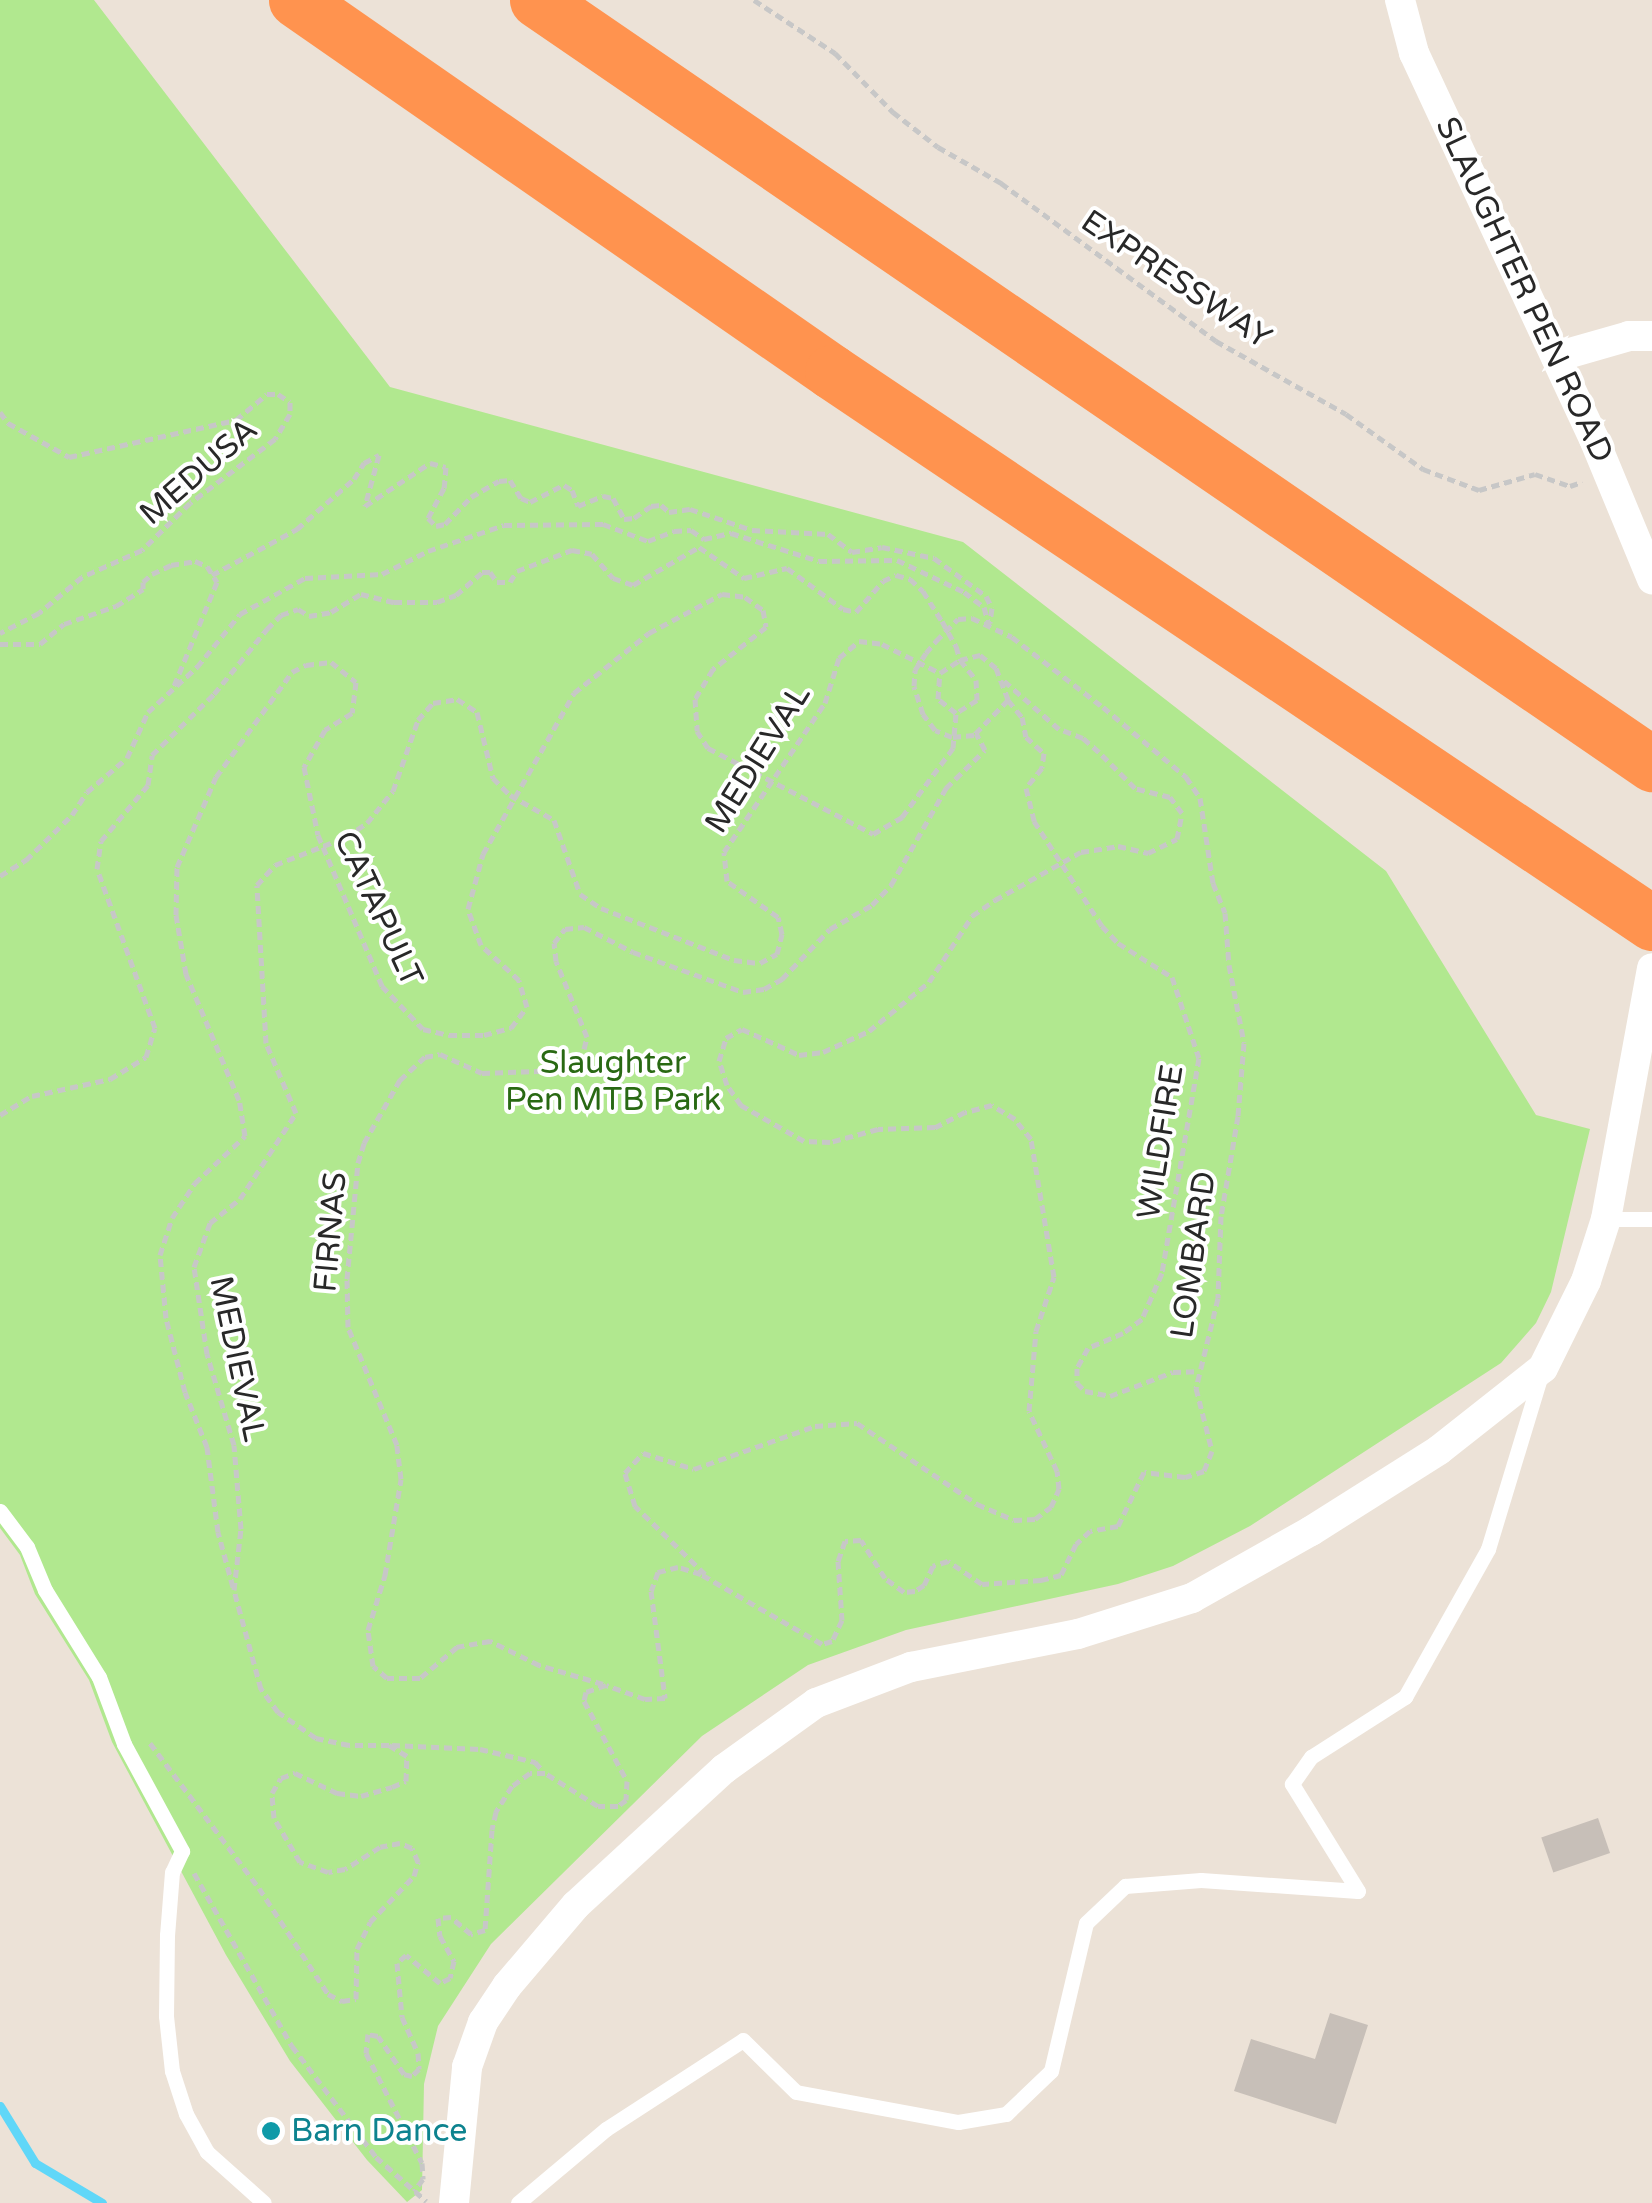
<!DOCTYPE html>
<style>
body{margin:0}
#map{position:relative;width:1652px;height:2203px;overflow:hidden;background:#ece2d7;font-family:"Varela Round",sans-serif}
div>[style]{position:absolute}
.green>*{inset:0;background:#b1e88f}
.stream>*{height:9px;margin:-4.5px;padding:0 4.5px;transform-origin:4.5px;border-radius:4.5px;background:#60d7f8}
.building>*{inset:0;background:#c7bfb8;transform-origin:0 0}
.path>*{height:5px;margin-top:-2.5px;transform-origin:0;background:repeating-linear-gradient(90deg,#c7c7c7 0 8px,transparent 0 13px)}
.service>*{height:15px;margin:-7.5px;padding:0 7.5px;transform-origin:7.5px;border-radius:7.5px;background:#fff}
.minor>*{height:30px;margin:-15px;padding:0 15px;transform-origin:15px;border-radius:15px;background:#fff}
.motorway>*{height:55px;margin:-27.5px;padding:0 27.5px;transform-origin:27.5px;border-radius:27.5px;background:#ff934f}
.dots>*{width:28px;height:28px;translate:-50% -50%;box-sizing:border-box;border:5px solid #fff;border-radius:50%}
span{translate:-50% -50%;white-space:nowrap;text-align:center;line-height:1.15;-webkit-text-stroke:8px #fff;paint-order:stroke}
.street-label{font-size:32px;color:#282828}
.park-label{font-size:32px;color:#296913}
.culture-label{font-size:32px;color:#0d838f}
.left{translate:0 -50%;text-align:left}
</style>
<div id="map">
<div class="green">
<i style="clip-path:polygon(0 0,94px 0,390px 387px,963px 542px,1386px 871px,1536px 1115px,1590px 1129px,1551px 1292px,1536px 1323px,1501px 1363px,1250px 1526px,1173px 1566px,1118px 1584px,906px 1630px,808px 1665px,702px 1736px,491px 1944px,438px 2026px,424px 2084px,422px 2190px,407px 2202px,367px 2160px,290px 2061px,226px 1955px,144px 1802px,112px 1742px,89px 1680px,35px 1594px,20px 1555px,0 1528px)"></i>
</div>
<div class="stream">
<i style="left:0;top:2106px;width:67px;rotate:58.4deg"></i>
<i style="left:35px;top:2163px;width:78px;rotate:30.8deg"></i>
</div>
<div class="building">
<i style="left:1598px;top:1818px;width:37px;height:60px;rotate:71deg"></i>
<i style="clip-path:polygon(1330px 2013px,1368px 2025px,1336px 2124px,1234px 2091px,1251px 2039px,1315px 2059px)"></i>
</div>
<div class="path">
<i style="left:754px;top:0;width:97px;rotate:33.2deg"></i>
<i style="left:835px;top:53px;width:83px;rotate:45.5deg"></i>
<i style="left:893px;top:112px;width:57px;rotate:37.9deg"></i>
<i style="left:938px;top:147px;width:73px;rotate:29.7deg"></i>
<i style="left:1001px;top:183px;width:267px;rotate:36.3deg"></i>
<i style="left:1216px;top:341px;width:149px;rotate:29.3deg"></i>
<i style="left:1346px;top:414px;width:95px;rotate:35.5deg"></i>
<i style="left:1423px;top:469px;width:60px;rotate:20.6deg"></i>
<i style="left:1479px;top:490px;width:58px;rotate:-15.9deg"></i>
<i style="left:1535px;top:474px;width:37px;rotate:19deg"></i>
<i style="left:1570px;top:486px;width:13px;rotate:-18deg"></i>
<i style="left:0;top:412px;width:14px;rotate:54deg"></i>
<i style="left:8px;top:423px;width:70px;rotate:29.1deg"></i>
<i style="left:69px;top:457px;width:171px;rotate:-12.5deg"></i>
<i style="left:236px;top:420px;width:40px;rotate:-40deg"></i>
<i style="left:267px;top:394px;width:11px"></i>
<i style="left:278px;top:394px;width:14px;rotate:34deg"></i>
<i style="left:290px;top:402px;width:12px;rotate:90deg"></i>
<i style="left:290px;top:414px;width:29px;rotate:121deg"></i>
<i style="left:275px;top:439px;width:106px;rotate:143deg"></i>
<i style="left:190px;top:503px;width:67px;rotate:135.6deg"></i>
<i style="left:142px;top:550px;width:66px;rotate:155.8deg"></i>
<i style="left:82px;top:577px;width:56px;rotate:140.1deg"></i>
<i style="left:39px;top:613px;width:44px;rotate:152.9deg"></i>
<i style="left:212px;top:575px;width:97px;rotate:-28.4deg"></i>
<i style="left:297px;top:529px;width:76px;rotate:-41.3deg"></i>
<i style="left:354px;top:479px;width:19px;rotate:-58deg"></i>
<i style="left:364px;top:463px;width:17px;rotate:-28deg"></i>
<i style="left:379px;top:455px;width:53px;rotate:105.4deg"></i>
<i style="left:365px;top:506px;width:78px;rotate:-33.5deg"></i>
<i style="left:430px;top:463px;width:16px;rotate:14deg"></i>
<i style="left:446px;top:467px;width:21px;rotate:95deg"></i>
<i style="left:444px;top:488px;width:34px;rotate:118deg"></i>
<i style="left:428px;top:518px;width:11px;rotate:45deg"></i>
<i style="left:436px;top:526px;width:9px;rotate:-13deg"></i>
<i style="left:445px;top:524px;width:37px;rotate:-46deg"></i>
<i style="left:471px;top:497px;width:32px;rotate:-30deg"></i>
<i style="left:499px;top:481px;width:11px;rotate:-5deg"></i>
<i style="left:510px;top:480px;width:21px;rotate:59deg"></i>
<i style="left:521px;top:498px;width:10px;rotate:24deg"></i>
<i style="left:530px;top:502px;width:38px;rotate:-27deg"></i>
<i style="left:564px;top:485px;width:9px;rotate:32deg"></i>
<i style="left:572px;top:490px;width:17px;rotate:69deg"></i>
<i style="left:578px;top:506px;width:27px;rotate:-22deg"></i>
<i style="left:603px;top:496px;width:10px;rotate:11deg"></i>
<i style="left:613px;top:498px;width:24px;rotate:62deg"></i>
<i style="left:624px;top:519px;width:10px;rotate:-6deg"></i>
<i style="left:634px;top:518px;width:21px;rotate:-35deg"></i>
<i style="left:651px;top:506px;width:10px;rotate:-6deg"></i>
<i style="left:661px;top:505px;width:11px;rotate:41deg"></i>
<i style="left:669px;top:512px;width:21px;rotate:-8deg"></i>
<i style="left:690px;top:509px;width:65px;rotate:18.7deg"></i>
<i style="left:752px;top:530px;width:76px;rotate:3deg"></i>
<i style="left:828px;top:534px;width:30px;rotate:37deg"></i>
<i style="left:852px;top:552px;width:30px;rotate:-9deg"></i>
<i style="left:882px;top:547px;width:53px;rotate:11.9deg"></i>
<i style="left:934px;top:558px;width:64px;rotate:36.2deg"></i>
<i style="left:986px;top:596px;width:13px;rotate:63deg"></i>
<i style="left:992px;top:608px;width:15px;rotate:98deg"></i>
<i style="left:0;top:644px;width:40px"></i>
<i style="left:40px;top:644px;width:31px;rotate:-40deg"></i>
<i style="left:64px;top:624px;width:55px;rotate:-19.1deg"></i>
<i style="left:116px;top:606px;width:32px;rotate:-32deg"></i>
<i style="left:143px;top:589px;width:7px;rotate:-90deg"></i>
<i style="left:143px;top:582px;width:12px;rotate:-42deg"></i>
<i style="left:152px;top:574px;width:21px;rotate:-25deg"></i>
<i style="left:171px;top:565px;width:24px;rotate:-9deg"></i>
<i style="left:195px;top:561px;width:13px;rotate:23deg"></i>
<i style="left:207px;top:566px;width:19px;rotate:58deg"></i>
<i style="left:217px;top:582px;width:113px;rotate:112.5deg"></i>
<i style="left:1008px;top:700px;width:22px;rotate:51deg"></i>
<i style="left:1022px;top:717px;width:20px;rotate:79deg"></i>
<i style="left:1026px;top:737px;width:24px;rotate:42deg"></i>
<i style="left:1044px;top:753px;width:15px;rotate:98deg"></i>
<i style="left:1042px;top:768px;width:26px;rotate:129deg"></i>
<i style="left:1026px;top:788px;width:34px;rotate:76deg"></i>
<i style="left:1034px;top:821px;width:125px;rotate:57.1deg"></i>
<i style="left:1102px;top:926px;width:23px;rotate:47deg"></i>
<i style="left:1118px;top:943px;width:64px;rotate:32.2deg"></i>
<i style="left:1172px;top:977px;width:85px;rotate:71.6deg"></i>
<i style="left:1199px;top:1058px;width:218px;rotate:99.8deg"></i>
<i style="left:1162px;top:1273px;width:50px;rotate:113.5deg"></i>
<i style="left:1142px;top:1319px;width:24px;rotate:144deg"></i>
<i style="left:1123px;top:1333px;width:38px;rotate:157deg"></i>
<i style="left:1088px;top:1348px;width:23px;rotate:119deg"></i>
<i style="left:1077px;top:1368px;width:15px;rotate:90deg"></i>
<i style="left:1077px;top:1383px;width:11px;rotate:45deg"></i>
<i style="left:1085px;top:1391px;width:25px;rotate:11deg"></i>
<i style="left:1110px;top:1396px;width:67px;rotate:-20.9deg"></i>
<i style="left:1173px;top:1372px;width:25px;rotate:-2deg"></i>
<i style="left:0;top:876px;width:31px;rotate:-32deg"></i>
<i style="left:26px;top:860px;width:64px;rotate:-44.4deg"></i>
<i style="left:72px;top:815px;width:27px;rotate:-57deg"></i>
<i style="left:87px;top:792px;width:52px;rotate:-40.4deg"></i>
<i style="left:127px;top:758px;width:51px;rotate:-65.5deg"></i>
<i style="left:148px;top:712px;width:67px;rotate:-42.6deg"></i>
<i style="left:197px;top:667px;width:68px;rotate:-50.9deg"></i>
<i style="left:240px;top:614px;width:74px;rotate:-29deg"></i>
<i style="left:305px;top:578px;width:77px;rotate:-3deg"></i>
<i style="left:382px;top:574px;width:51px;rotate:-26.6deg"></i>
<i style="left:428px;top:551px;width:80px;rotate:-18.9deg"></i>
<i style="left:504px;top:525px;width:99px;rotate:-0.6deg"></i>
<i style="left:603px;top:524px;width:48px;rotate:20.7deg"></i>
<i style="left:648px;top:541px;width:28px;rotate:-21deg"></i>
<i style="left:674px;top:531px;width:17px;rotate:-3deg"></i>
<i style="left:691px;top:530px;width:16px;rotate:35deg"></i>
<i style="left:704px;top:539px;width:28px;rotate:-13deg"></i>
<i style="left:731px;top:533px;width:92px;rotate:17.7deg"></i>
<i style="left:819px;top:561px;width:78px;rotate:-0.7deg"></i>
<i style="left:897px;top:560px;width:74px;rotate:25.5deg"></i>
<i style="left:964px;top:592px;width:25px;rotate:37deg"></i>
<i style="left:984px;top:607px;width:20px;rotate:75deg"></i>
<i style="left:0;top:1115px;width:37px;rotate:-31deg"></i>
<i style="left:32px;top:1096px;width:80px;rotate:-12.3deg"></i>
<i style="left:110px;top:1079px;width:42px;rotate:-31.4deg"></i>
<i style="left:146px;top:1057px;width:30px;rotate:-73deg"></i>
<i style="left:155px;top:1028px;width:169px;rotate:-110deg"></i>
<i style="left:97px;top:869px;width:28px;rotate:-82deg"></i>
<i style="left:101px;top:841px;width:73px;rotate:-50deg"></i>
<i style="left:148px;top:785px;width:30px;rotate:-82deg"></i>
<i style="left:152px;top:755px;width:87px;rotate:-44.5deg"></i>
<i style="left:214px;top:694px;width:84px;rotate:-50.8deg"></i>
<i style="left:267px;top:629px;width:20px;rotate:-45deg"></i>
<i style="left:281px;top:615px;width:18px;rotate:-19deg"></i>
<i style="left:298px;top:609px;width:13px;rotate:32deg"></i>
<i style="left:309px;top:616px;width:22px;rotate:-10deg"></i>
<i style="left:331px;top:612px;width:35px;rotate:-31deg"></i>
<i style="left:361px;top:594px;width:34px;rotate:14deg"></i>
<i style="left:394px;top:602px;width:43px"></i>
<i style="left:437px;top:602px;width:20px;rotate:-20deg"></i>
<i style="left:456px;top:595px;width:35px;rotate:-41deg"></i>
<i style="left:482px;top:572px;width:8px"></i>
<i style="left:490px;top:572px;width:12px;rotate:55deg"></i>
<i style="left:497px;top:582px;width:13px"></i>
<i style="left:510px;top:582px;width:13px;rotate:-58deg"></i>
<i style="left:517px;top:571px;width:59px;rotate:-20.9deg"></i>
<i style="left:572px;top:550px;width:20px;rotate:11deg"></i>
<i style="left:592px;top:554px;width:32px;rotate:49deg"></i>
<i style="left:613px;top:578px;width:21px;rotate:19deg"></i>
<i style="left:633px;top:585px;width:76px;rotate:-29.9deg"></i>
<i style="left:699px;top:547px;width:55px;rotate:34.6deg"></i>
<i style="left:744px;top:578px;width:44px;rotate:-13.1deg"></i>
<i style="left:787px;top:568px;width:69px;rotate:36.2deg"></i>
<i style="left:843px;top:609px;width:13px;rotate:13deg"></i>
<i style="left:856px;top:612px;width:41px;rotate:-48.9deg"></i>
<i style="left:883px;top:581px;width:14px;rotate:-25deg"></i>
<i style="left:896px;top:575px;width:15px;rotate:16deg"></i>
<i style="left:910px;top:579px;width:18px;rotate:43deg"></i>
<i style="left:923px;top:591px;width:36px;rotate:58deg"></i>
<i style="left:942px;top:621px;width:29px;rotate:61deg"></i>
<i style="left:956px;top:646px;width:15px;rotate:74deg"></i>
<i style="left:960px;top:660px;width:26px;rotate:51deg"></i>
<i style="left:976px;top:680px;width:20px;rotate:87deg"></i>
<i style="left:977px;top:700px;width:25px;rotate:148deg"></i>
<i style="left:956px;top:713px;width:23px;rotate:-142deg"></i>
<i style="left:938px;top:699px;width:26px;rotate:-86deg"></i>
<i style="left:940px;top:673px;width:24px;rotate:-33deg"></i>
<i style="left:960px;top:660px;width:21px;rotate:-14deg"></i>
<i style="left:980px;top:655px;width:21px;rotate:39deg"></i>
<i style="left:996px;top:668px;width:34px;rotate:69deg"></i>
<i style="left:1008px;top:700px;width:49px;rotate:134.2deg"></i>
<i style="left:974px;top:735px;width:22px;rotate:175deg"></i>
<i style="left:952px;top:737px;width:18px;rotate:-158deg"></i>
<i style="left:935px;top:730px;width:20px;rotate:-127deg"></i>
<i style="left:923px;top:714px;width:29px;rotate:-108deg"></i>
<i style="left:914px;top:686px;width:16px;rotate:-86deg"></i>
<i style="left:915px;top:670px;width:20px;rotate:-57deg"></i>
<i style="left:926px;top:653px;width:16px;rotate:-50deg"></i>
<i style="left:936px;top:641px;width:31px;rotate:-45deg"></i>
<i style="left:958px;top:619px;width:14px;rotate:-4deg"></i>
<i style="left:972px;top:618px;width:44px;rotate:25.4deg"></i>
<i style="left:1012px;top:637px;width:115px;rotate:37.6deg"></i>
<i style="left:1103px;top:707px;width:109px;rotate:40.1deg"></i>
<i style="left:1186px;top:777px;width:25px;rotate:56deg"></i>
<i style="left:1200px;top:798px;width:86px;rotate:81.3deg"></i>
<i style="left:1213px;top:883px;width:32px;rotate:68deg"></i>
<i style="left:1225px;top:913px;width:52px;rotate:85.6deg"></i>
<i style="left:1229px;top:965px;width:79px;rotate:79.1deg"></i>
<i style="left:1244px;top:1043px;width:73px;rotate:94.7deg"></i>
<i style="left:1238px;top:1116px;width:101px;rotate:99.6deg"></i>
<i style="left:1221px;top:1216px;width:82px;rotate:92.1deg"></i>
<i style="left:1218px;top:1298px;width:93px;rotate:103.7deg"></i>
<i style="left:1196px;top:1388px;width:65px;rotate:75.7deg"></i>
<i style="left:1212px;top:1451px;width:22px;rotate:112deg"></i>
<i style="left:1204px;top:1471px;width:20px;rotate:162deg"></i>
<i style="left:1185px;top:1477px;width:41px;rotate:-173deg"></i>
<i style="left:1144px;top:1472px;width:60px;rotate:115.7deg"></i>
<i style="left:1118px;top:1526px;width:28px;rotate:170deg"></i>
<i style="left:1090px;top:1531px;width:19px;rotate:137deg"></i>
<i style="left:1076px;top:1544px;width:34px;rotate:116deg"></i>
<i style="left:1061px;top:1575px;width:21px;rotate:166deg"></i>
<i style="left:1041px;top:1580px;width:59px;rotate:176.1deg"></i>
<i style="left:982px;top:1584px;width:41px;rotate:-145.9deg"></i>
<i style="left:948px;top:1561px;width:16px;rotate:162deg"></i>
<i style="left:933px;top:1566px;width:21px;rotate:115deg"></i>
<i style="left:924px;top:1585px;width:11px;rotate:146deg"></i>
<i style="left:915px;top:1591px;width:11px;rotate:175deg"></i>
<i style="left:904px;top:1592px;width:24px;rotate:-144deg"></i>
<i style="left:885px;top:1578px;width:45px;rotate:-122.3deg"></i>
<i style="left:861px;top:1540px;width:16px;rotate:176deg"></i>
<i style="left:845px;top:1541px;width:21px;rotate:109deg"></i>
<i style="left:838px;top:1561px;width:59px;rotate:86.1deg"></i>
<i style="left:842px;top:1620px;width:23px;rotate:115deg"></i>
<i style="left:832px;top:1641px;width:10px;rotate:163deg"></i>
<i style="left:822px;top:1644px;width:140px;rotate:-150deg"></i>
<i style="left:701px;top:1574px;width:24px;rotate:-163deg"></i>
<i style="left:678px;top:1567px;width:21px;rotate:166deg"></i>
<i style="left:658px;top:1572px;width:20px;rotate:110deg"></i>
<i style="left:651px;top:1591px;width:108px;rotate:82.5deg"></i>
<i style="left:665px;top:1698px;width:20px;rotate:177deg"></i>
<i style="left:645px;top:1699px;width:41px;rotate:-160.3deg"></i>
<i style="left:606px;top:1685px;width:21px;rotate:161deg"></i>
<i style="left:586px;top:1692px;width:9px;rotate:103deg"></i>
<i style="left:584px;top:1701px;width:91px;rotate:61.7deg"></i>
<i style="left:627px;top:1781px;width:19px;rotate:93deg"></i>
<i style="left:626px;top:1800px;width:10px;rotate:143deg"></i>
<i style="left:618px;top:1806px;width:20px;rotate:180deg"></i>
<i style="left:598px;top:1806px;width:62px;rotate:-148.1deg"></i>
<i style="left:545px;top:1773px;width:15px;rotate:180deg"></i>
<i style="left:530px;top:1773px;width:22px;rotate:144deg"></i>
<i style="left:512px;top:1786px;width:31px;rotate:122deg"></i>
<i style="left:496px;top:1812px;width:18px;rotate:103deg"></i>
<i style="left:492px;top:1830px;width:100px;rotate:94deg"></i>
<i style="left:485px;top:1930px;width:15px;rotate:164deg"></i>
<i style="left:471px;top:1934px;width:26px;rotate:-140deg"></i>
<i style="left:451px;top:1917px;width:13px;rotate:176deg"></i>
<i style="left:438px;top:1918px;width:18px;rotate:84deg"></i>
<i style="left:440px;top:1936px;width:29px;rotate:61deg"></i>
<i style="left:454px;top:1961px;width:17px;rotate:103deg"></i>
<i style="left:450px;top:1978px;width:11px;rotate:153deg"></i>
<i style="left:440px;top:1983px;width:44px;rotate:-140.5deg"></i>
<i style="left:406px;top:1955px;width:12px;rotate:138deg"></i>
<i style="left:397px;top:1963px;width:54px;rotate:84.7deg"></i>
<i style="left:402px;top:2017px;width:39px;rotate:66deg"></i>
<i style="left:418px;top:2053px;width:16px;rotate:86deg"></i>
<i style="left:419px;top:2069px;width:10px;rotate:135deg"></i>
<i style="left:412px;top:2076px;width:8px;rotate:-166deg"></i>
<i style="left:404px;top:2074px;width:46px;rotate:-124.4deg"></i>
<i style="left:378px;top:2036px;width:10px;rotate:-169deg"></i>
<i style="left:368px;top:2034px;width:19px;rotate:96deg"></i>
<i style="left:366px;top:2053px;width:123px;rotate:63deg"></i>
<i style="left:422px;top:2163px;width:16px;rotate:86deg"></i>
<i style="left:423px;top:2179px;width:15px;rotate:127deg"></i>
<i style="left:705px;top:1574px;width:98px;rotate:-135.8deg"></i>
<i style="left:635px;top:1506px;width:34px;rotate:-107deg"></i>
<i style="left:625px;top:1473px;width:27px;rotate:-48deg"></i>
<i style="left:643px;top:1453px;width:53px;rotate:17.4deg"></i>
<i style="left:694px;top:1469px;width:128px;rotate:-19.6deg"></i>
<i style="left:815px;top:1426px;width:42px;rotate:-4.1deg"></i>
<i style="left:857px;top:1423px;width:145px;rotate:34deg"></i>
<i style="left:977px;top:1504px;width:40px;rotate:23.4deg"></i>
<i style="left:1014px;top:1520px;width:21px;rotate:-3deg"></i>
<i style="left:1035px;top:1519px;width:20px;rotate:-37deg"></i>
<i style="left:1051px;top:1507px;width:20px;rotate:-66deg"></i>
<i style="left:1059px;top:1489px;width:18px;rotate:-96deg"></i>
<i style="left:1057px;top:1471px;width:66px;rotate:-115deg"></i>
<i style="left:1029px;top:1411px;width:80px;rotate:-85deg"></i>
<i style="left:1036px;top:1331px;width:57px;rotate:-71.6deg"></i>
<i style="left:1054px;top:1277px;width:140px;rotate:-99.5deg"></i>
<i style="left:1031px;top:1139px;width:26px;rotate:-129deg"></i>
<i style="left:1015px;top:1119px;width:27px;rotate:-149deg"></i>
<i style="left:992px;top:1105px;width:28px;rotate:165deg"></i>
<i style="left:965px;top:1112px;width:34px;rotate:153deg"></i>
<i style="left:935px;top:1127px;width:57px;rotate:178deg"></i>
<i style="left:878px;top:1129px;width:50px;rotate:164.8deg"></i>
<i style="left:830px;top:1142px;width:26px;rotate:-178deg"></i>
<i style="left:804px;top:1141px;width:73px;rotate:-150.3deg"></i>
<i style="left:741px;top:1105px;width:24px;rotate:-125deg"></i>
<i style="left:727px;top:1085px;width:25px;rotate:-108deg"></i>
<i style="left:719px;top:1061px;width:24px;rotate:-73deg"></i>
<i style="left:726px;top:1038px;width:18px;rotate:-29deg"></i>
<i style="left:742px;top:1029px;width:63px;rotate:24.5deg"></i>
<i style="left:799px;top:1055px;width:24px;rotate:-7deg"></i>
<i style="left:823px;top:1052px;width:51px;rotate:-24.5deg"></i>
<i style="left:869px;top:1031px;width:77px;rotate:-39.2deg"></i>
<i style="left:929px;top:982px;width:79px;rotate:-56.9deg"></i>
<i style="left:972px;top:916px;width:28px;rotate:-35deg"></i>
<i style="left:995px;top:900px;width:98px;rotate:-29.2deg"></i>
<i style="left:1081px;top:852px;width:37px;rotate:-9deg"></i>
<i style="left:1118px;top:846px;width:31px;rotate:13deg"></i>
<i style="left:1148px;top:853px;width:32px;rotate:-26deg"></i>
<i style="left:1177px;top:839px;width:26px;rotate:-79deg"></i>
<i style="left:1182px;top:813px;width:20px;rotate:-127deg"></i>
<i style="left:1170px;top:797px;width:36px;rotate:-166deg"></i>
<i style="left:1135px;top:788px;width:51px;rotate:-135deg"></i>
<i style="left:1099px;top:752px;width:21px;rotate:-139deg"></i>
<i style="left:1083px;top:738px;width:26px;rotate:-159deg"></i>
<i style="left:1059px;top:729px;width:76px;rotate:-138.7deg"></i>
<i style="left:233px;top:1587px;width:57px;rotate:-105.3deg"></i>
<i style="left:218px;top:1532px;width:86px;rotate:-97.4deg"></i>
<i style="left:207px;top:1447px;width:59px;rotate:-111.8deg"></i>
<i style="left:185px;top:1392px;width:76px;rotate:-104.4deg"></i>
<i style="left:166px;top:1318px;width:63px;rotate:-95.4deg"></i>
<i style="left:160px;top:1255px;width:39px;rotate:-72deg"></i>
<i style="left:172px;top:1218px;width:42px;rotate:-56.7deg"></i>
<i style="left:195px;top:1183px;width:69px;rotate:-43.2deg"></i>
<i style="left:245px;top:1136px;width:36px;rotate:-99deg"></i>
<i style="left:239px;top:1100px;width:137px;rotate:-112.8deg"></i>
<i style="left:186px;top:974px;width:60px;rotate:-99.6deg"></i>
<i style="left:176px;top:915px;width:48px;rotate:-88.8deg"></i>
<i style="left:177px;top:867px;width:98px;rotate:-66.6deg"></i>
<i style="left:216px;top:777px;width:130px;rotate:-54.1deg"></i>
<i style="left:292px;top:672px;width:16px;rotate:-27deg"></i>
<i style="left:306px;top:665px;width:25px;rotate:-7deg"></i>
<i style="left:331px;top:662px;width:32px;rotate:39deg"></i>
<i style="left:356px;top:682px;width:31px;rotate:97deg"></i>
<i style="left:352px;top:713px;width:32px;rotate:148deg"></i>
<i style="left:325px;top:730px;width:43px;rotate:119.6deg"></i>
<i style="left:304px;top:767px;width:69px;rotate:78.4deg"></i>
<i style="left:318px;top:835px;width:164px;rotate:67deg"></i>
<i style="left:382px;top:986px;width:59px;rotate:46.4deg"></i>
<i style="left:423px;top:1029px;width:27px;rotate:13deg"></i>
<i style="left:449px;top:1035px;width:35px"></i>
<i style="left:484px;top:1035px;width:28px;rotate:-15deg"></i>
<i style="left:511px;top:1028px;width:26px;rotate:-53deg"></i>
<i style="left:527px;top:1007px;width:28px;rotate:-107deg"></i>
<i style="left:519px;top:980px;width:52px;rotate:-137.4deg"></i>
<i style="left:481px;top:945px;width:38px;rotate:-110deg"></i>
<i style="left:468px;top:909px;width:57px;rotate:-74.7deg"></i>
<i style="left:483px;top:854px;width:185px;rotate:-60.5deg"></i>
<i style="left:574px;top:693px;width:96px;rotate:-38.7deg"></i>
<i style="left:649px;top:633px;width:83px;rotate:-28.1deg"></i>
<i style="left:722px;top:594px;width:23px;rotate:7deg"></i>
<i style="left:745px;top:597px;width:22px;rotate:36deg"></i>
<i style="left:763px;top:610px;width:17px;rotate:80deg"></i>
<i style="left:766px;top:627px;width:68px;rotate:141.6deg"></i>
<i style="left:713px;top:669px;width:35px;rotate:121deg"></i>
<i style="left:695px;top:699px;width:32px;rotate:86deg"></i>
<i style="left:697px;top:731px;width:20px;rotate:57deg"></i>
<i style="left:708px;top:748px;width:186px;rotate:27.5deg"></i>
<i style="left:873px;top:834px;width:34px;rotate:-30deg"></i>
<i style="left:902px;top:817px;width:86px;rotate:-53.5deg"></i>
<i style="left:953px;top:748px;width:35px;rotate:-85deg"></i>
<i style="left:603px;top:1684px;width:67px;rotate:-163.5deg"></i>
<i style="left:539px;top:1665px;width:55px;rotate:-153.9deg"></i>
<i style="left:490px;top:1641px;width:34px;rotate:170deg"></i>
<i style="left:457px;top:1647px;width:48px;rotate:140deg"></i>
<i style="left:420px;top:1678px;width:33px;rotate:180deg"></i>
<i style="left:387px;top:1678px;width:18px;rotate:-139deg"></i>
<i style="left:373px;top:1666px;width:36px;rotate:-98deg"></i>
<i style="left:368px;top:1630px;width:58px;rotate:-72.8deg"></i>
<i style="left:385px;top:1575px;width:97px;rotate:-80.5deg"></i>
<i style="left:401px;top:1479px;width:34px;rotate:-97deg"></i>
<i style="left:397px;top:1445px;width:128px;rotate:-112.6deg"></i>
<i style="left:348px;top:1327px;width:48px;rotate:-91.2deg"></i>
<i style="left:347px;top:1279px;width:117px;rotate:-84.6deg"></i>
<i style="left:358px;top:1163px;width:21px;rotate:-73deg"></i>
<i style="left:364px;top:1143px;width:73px;rotate:-60.3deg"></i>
<i style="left:400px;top:1080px;width:34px;rotate:-43deg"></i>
<i style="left:425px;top:1057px;width:15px;rotate:-11deg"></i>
<i style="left:440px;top:1054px;width:46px;rotate:24.3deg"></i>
<i style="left:482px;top:1073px;width:87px;rotate:-2deg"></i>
<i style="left:569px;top:1070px;width:26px;rotate:-54deg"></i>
<i style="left:584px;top:1049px;width:12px;rotate:-76deg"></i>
<i style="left:587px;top:1037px;width:82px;rotate:-112.2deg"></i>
<i style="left:556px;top:961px;width:18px;rotate:-96deg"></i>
<i style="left:554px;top:943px;width:18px;rotate:-52deg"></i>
<i style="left:565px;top:929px;width:19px;rotate:-6deg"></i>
<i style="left:584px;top:927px;width:55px;rotate:27deg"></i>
<i style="left:633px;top:952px;width:117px;rotate:20deg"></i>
<i style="left:743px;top:992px;width:21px;rotate:-8deg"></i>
<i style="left:764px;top:989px;width:21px;rotate:-29deg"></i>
<i style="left:782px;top:979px;width:69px;rotate:-46.2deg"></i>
<i style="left:830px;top:929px;width:48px;rotate:-29.7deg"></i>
<i style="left:872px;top:905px;width:28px;rotate:-46deg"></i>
<i style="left:891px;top:885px;width:112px;rotate:-60.4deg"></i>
<i style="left:946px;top:788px;width:54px;rotate:-44.3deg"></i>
<i style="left:985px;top:750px;width:19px;rotate:-118deg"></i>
<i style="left:150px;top:1743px;width:181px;rotate:53.1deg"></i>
<i style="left:259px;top:1888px;width:126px;rotate:56.9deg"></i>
<i style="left:328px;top:1994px;width:16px;rotate:27deg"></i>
<i style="left:342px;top:2001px;width:14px;rotate:-8deg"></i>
<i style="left:356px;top:1999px;width:50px;rotate:-88.9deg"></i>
<i style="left:357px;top:1949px;width:30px;rotate:-64deg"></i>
<i style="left:370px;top:1922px;width:64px;rotate:-46.3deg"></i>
<i style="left:414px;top:1876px;width:15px;rotate:-74deg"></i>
<i style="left:418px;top:1862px;width:15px;rotate:-113deg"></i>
<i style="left:412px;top:1848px;width:13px;rotate:-157deg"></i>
<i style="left:400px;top:1843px;width:20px;rotate:169deg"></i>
<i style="left:380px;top:1847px;width:41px;rotate:147.8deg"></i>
<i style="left:345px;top:1869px;width:17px;rotate:170deg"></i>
<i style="left:328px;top:1872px;width:30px;rotate:-160deg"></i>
<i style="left:300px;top:1862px;width:51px;rotate:-120.6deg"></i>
<i style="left:274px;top:1818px;width:25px;rotate:-95deg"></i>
<i style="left:272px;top:1793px;width:17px;rotate:-59deg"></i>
<i style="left:281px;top:1778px;width:15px;rotate:-20deg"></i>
<i style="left:295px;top:1773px;width:47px;rotate:25.5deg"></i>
<i style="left:337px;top:1793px;width:24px;rotate:7deg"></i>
<i style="left:361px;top:1796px;width:32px;rotate:-16deg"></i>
<i style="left:392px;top:1787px;width:15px;rotate:-23deg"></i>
<i style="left:406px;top:1781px;width:25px;rotate:-88deg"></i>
<i style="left:407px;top:1756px;width:21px;rotate:-149deg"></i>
<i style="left:389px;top:1745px;width:40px;rotate:180deg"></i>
<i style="left:349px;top:1745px;width:34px;rotate:-168deg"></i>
<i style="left:316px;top:1738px;width:46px;rotate:-145.6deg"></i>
<i style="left:278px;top:1712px;width:29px;rotate:-126deg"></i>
<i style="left:261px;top:1689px;width:103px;rotate:-105.3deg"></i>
<i style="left:234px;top:1590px;width:61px;rotate:-83.5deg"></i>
<i style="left:241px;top:1529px;width:84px;rotate:-94.8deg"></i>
<i style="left:234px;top:1445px;width:95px;rotate:-106.5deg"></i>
<i style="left:207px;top:1354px;width:88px;rotate:-98.5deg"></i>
<i style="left:194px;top:1267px;width:47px;rotate:-70deg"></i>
<i style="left:210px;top:1223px;width:38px;rotate:-39deg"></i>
<i style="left:240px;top:1199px;width:103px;rotate:-56.9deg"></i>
<i style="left:296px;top:1113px;width:76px;rotate:-113.2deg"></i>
<i style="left:266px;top:1043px;width:158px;rotate:-93.3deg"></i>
<i style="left:257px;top:885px;width:27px;rotate:-48deg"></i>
<i style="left:275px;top:865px;width:76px;rotate:-21.5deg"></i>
<i style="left:346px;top:837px;width:25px;rotate:-34deg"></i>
<i style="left:367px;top:823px;width:41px;rotate:-50.9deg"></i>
<i style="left:393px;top:791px;width:75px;rotate:-70.6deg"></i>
<i style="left:418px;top:720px;width:23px;rotate:-49deg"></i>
<i style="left:433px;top:703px;width:24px;rotate:-9deg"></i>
<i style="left:457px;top:699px;width:24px;rotate:33deg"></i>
<i style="left:477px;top:712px;width:68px;rotate:76.4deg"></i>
<i style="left:493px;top:778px;width:24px;rotate:45deg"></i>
<i style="left:510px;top:795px;width:51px;rotate:29.6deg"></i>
<i style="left:554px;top:820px;width:78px;rotate:70.6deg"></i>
<i style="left:580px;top:894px;width:25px;rotate:34deg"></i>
<i style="left:601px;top:908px;width:143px;rotate:21.4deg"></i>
<i style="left:734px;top:960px;width:26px;rotate:7deg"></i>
<i style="left:760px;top:963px;width:19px;rotate:-28deg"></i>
<i style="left:777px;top:954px;width:21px;rotate:-76deg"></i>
<i style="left:782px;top:934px;width:17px;rotate:-103deg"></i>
<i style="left:778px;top:917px;width:62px;rotate:-144.8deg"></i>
<i style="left:727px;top:881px;width:29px;rotate:-96deg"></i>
<i style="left:724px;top:852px;width:180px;rotate:-55.9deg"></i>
<i style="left:825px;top:703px;width:47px;rotate:-72.7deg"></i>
<i style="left:839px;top:658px;width:26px;rotate:-40deg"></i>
<i style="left:859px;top:641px;width:23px;rotate:7deg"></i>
<i style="left:882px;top:644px;width:65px;rotate:26.6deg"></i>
<i style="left:392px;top:1745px;width:88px;rotate:2.6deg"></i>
<i style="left:480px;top:1749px;width:57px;rotate:13.3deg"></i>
<i style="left:535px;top:1762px;width:13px;rotate:48deg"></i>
<i style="left:194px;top:1873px;width:199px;rotate:60.5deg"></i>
<i style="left:292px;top:2046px;width:139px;rotate:52.9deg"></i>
<i style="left:376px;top:2157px;width:67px;rotate:41.3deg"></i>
</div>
<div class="service">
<i style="left:1606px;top:1219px;width:46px"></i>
<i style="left:0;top:1511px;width:45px;rotate:53.1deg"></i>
<i style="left:27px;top:1547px;width:47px;rotate:67.3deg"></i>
<i style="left:45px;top:1590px;width:102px;rotate:58.2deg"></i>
<i style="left:99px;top:1677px;width:72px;rotate:69.5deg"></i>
<i style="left:124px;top:1744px;width:122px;rotate:61.5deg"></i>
<i style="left:182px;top:1851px;width:23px;rotate:115deg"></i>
<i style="left:172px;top:1872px;width:63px;rotate:94.5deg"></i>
<i style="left:167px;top:1935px;width:81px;rotate:90.7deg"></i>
<i style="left:166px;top:2016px;width:55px;rotate:83.8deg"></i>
<i style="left:172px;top:2071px;width:45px;rotate:72deg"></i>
<i style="left:186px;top:2114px;width:43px;rotate:61.1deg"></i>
<i style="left:207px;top:2152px;width:76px;rotate:41.8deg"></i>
<i style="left:518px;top:2203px;width:115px;rotate:-40.1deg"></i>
<i style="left:606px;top:2129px;width:163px;rotate:-33deg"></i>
<i style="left:743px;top:2040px;width:74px;rotate:44.5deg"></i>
<i style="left:796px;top:2092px;width:165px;rotate:10.5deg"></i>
<i style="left:958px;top:2122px;width:49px;rotate:-9.5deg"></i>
<i style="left:1006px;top:2114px;width:62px;rotate:-43.7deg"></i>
<i style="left:1051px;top:2071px;width:152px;rotate:-76.7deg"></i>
<i style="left:1086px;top:1923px;width:54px;rotate:-43.5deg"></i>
<i style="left:1125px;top:1886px;width:76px;rotate:-4.5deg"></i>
<i style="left:1201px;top:1880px;width:157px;rotate:4deg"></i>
<i style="left:1358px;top:1891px;width:126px;rotate:-121.7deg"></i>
<i style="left:1292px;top:1784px;width:33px;rotate:-55deg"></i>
<i style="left:1311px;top:1757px;width:112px;rotate:-32.6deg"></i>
<i style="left:1405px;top:1697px;width:170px;rotate:-60.7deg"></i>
<i style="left:1488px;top:1549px;width:182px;rotate:-73.1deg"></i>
</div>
<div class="minor">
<i style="left:1400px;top:0;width:55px;rotate:75.2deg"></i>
<i style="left:1414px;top:53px;width:426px;rotate:65deg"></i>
<i style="left:1594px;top:439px;width:152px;rotate:67.5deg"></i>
<i style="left:1556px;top:357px;width:76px;rotate:-16deg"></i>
<i style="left:1629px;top:336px;width:23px"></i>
<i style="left:454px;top:2203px;width:137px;rotate:-84.5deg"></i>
<i style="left:467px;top:2067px;width:48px;rotate:-70.4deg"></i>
<i style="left:483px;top:2022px;width:43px;rotate:-56.3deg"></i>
<i style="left:507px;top:1986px;width:106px;rotate:-49.6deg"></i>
<i style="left:576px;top:1905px;width:201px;rotate:-42.6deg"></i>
<i style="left:724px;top:1769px;width:113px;rotate:-35.7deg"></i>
<i style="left:816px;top:1703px;width:102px;rotate:-20.8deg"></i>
<i style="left:911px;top:1667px;width:170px;rotate:-11.2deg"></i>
<i style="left:1078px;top:1634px;width:120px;rotate:-17.5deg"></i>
<i style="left:1192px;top:1598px;width:137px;rotate:-29.4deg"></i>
<i style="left:1311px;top:1531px;width:151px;rotate:-32.3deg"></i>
<i style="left:1439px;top:1450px;width:132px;rotate:-38.3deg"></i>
<i style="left:1543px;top:1368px;width:97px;rotate:-63.7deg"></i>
<i style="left:1586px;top:1281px;width:65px;rotate:-72.1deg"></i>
<i style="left:1606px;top:1219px;width:255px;rotate:-79.6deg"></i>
</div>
<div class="motorway">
<i style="left:296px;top:0;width:652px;rotate:34.76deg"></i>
<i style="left:832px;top:372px;width:988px;rotate:33.9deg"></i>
<i style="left:537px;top:0;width:1352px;rotate:34.42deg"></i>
</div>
<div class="dots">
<i style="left:271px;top:2131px;background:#0f9aa8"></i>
</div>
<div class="street-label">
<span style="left:1176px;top:280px;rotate:34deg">EXPRESSWAY</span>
<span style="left:1524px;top:290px;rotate:65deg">SLAUGHTER PEN ROAD</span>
<span style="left:199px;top:472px;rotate:-41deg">MEDUSA</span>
<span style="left:758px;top:759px;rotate:-58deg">MEDIEVAL</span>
<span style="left:378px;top:909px;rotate:65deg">CATAPULT</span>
<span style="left:1161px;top:1142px;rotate:-81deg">WILDFIRE</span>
<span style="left:331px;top:1232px;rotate:-85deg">FIRNAS</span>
<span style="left:1194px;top:1255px;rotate:-82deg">LOMBARD</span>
<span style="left:237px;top:1359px;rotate:78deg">MEDIEVAL</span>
</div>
<div class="park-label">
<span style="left:613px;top:1082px">Slaughter<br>Pen MTB Park</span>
</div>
<div class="culture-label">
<span class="left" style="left:291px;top:2131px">Barn Dance</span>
</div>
</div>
